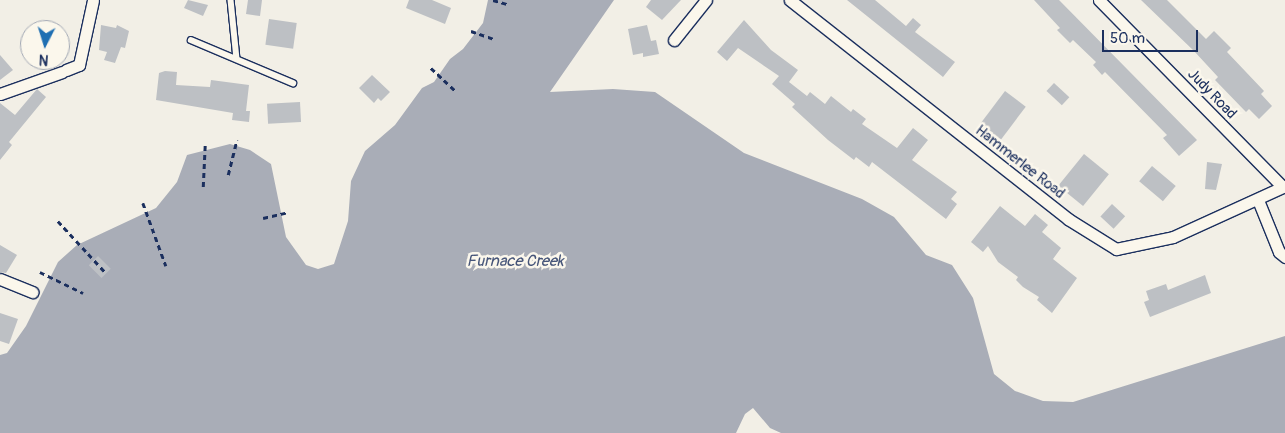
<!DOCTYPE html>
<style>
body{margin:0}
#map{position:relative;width:1285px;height:433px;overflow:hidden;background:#f2efe6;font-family:Pangolin,sans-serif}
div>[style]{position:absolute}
.water>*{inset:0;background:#a9adb7}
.building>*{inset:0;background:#bdc0c4;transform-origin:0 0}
.path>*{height:2.5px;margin-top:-1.25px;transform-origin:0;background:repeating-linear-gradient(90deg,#1b2f5e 0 5px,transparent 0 9px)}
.roads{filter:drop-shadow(1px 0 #1b2f5e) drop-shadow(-1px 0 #1b2f5e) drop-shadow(0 1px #1b2f5e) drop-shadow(0 -1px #1b2f5e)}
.lane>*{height:5.5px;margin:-2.75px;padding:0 2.75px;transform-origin:2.75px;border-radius:2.75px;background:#fbf7ec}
.street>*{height:11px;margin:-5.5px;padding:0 5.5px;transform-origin:5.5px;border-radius:5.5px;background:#fbf7ec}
span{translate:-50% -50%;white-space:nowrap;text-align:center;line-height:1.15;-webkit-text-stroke:5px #fbf7ec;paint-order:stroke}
.street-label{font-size:15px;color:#1b2f5e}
.water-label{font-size:16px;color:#465579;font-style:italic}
.north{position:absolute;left:20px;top:20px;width:50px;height:50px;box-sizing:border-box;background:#fbf7ec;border:1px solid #a1a7b3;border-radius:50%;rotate:185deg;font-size:14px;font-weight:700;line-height:20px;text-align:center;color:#1b2f5e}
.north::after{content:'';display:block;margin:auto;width:18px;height:22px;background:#1f6fb2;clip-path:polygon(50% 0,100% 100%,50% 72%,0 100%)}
.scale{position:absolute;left:1102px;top:30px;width:96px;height:22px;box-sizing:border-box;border:2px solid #1b2f5e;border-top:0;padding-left:6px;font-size:15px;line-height:18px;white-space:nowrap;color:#1b2f5e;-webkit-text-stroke:4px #fbf7ec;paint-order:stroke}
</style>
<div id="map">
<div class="water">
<i style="clip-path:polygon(488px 0,614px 0,550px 92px,613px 89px,655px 92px,744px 153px,862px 199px,894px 217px,926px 255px,952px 265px,973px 298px,994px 374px,1015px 391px,1043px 401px,1073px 402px,1285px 336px,1285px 433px,781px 433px,770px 428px,753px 408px,745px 414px,736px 433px,0 433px,0 355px,7px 353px,26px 326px,58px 262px,77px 245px,156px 208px,177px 182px,187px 155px,230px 144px,250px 150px,271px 164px,286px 237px,306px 265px,318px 269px,334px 264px,348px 221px,351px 181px,365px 151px,395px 125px,422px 88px,434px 82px,450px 59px,463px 49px,483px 23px)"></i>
</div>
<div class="building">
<i style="clip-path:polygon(188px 0,208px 5px,203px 16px,184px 8px)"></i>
<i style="clip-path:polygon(248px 0,262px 0,260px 16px,246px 14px)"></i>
<i style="clip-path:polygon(409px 0,432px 0,451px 8px,445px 24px,406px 8px)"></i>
<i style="clip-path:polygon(651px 0,681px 0,662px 20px,646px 7px)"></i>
<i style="clip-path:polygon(847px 0,875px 0,906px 26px,913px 18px,921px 25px,915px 32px,955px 62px,943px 77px)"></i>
<i style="clip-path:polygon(1034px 0,1059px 0,1197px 140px,1179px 156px,1163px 138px,1167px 135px,1105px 72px,1102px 75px,1093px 65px,1096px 62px,1073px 40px,1070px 43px,1057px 30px,1060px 28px)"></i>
<i style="clip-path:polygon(1141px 0,1167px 0,1206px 39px,1214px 31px,1231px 48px,1227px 52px,1264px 91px,1261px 94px,1272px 106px,1259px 119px,1249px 109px,1246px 112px,1215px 80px,1218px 77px,1194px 51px)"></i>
<i style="left:269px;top:19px;width:28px;height:26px;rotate:8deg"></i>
<i style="clip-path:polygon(744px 20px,771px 50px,798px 70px,789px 82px,807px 96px,810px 92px,825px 104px,831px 96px,851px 112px,853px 109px,866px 119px,862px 124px,897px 148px,913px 128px,928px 140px,912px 160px,957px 192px,951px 199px,957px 204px,946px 219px,872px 162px,869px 167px,856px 157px,854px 160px,828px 140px,792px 107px,795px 104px,772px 84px,779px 76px,738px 48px,727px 61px,717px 52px)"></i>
<i style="clip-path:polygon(101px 25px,116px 28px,117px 25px,129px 31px,125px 48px,121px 47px,115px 63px,104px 60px,107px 52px,99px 50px)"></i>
<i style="clip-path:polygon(647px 25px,651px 41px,656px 40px,659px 54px,643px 57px,643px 53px,633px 55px,628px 29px)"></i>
<i style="clip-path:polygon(0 55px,13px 70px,0 80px)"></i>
<i style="clip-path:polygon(165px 71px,177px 72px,176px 85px,210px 87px,211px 80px,249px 85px,246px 111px,250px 111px,249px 122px,232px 120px,233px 113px,156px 100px,159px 73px)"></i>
<i style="clip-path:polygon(372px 75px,390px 92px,381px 101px,378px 98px,374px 103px,359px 88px)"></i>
<i style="left:1054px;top:83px;width:21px;height:11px;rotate:43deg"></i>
<i style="clip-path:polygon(37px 89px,46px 97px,9px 142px,12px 145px,0 160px,0 103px,15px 115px)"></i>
<i style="left:1005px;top:91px;width:26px;height:41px;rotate:37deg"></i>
<i style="left:300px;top:102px;width:20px;height:33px;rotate:87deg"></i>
<i style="left:1084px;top:154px;width:32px;height:41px;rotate:39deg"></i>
<i style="clip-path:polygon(1207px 162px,1222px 164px,1216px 190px,1205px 189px)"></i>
<i style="left:1152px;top:166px;width:31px;height:20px;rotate:40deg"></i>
<i style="left:1112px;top:204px;width:18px;height:17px;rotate:43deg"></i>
<i style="clip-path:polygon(1000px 206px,1025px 226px,1035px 214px,1048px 225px,1042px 232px,1061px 248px,1053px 259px,1077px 278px,1052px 313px,1037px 300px,1039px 297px,1023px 287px,1016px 280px,1018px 277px,998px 262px,988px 246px,983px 252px,971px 242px)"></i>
<i style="clip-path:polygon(0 245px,17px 255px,6px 273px,0 272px)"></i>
<i style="left:98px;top:256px;width:18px;height:13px;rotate:45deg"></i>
<i style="clip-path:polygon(1205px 275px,1211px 293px,1150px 317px,1144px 302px,1149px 300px,1146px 291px,1166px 284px,1168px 290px)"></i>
<i style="clip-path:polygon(0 313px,18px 319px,9px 344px,0 341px)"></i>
</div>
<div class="path">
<i style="left:493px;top:0;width:15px;rotate:16deg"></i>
<i style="left:471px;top:31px;width:24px;rotate:19deg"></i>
<i style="left:431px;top:68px;width:35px;rotate:43deg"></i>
<i style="left:228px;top:175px;width:36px;rotate:-76deg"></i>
<i style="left:203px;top:187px;width:43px;rotate:-87.3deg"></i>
<i style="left:143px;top:203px;width:67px;rotate:69.9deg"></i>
<i style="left:263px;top:218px;width:26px;rotate:-13deg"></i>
<i style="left:58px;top:221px;width:69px;rotate:47.3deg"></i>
<i style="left:40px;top:272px;width:48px;rotate:26deg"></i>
</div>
<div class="roads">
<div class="lane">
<i style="left:231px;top:0;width:59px;rotate:84.2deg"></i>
<i style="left:191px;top:40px;width:111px;rotate:22.9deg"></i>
</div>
<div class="street">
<i style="left:790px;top:0;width:354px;rotate:38.2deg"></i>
<i style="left:1068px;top:219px;width:57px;rotate:32deg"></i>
<i style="left:1116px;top:249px;width:58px;rotate:-11.9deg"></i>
<i style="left:1173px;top:237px;width:123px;rotate:-24.5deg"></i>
<i style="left:1099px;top:0;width:262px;rotate:45.5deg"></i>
<i style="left:674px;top:40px;width:51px;rotate:-51.3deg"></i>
<i style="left:66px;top:70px;width:14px;rotate:-21deg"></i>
<i style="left:79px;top:65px;width:66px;rotate:-77.8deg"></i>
<i style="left:0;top:94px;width:66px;rotate:-19.5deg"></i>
<i style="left:1258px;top:200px;width:56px;rotate:68deg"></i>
<i style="left:1279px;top:252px;width:8px;rotate:40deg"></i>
<i style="left:0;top:279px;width:35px;rotate:22deg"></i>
</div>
</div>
<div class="street-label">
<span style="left:1212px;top:94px;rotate:46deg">Judy Road</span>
<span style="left:1020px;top:162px;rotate:38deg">Hammerlee Road</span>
</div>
<div class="water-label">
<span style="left:515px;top:261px">Furnace Creek</span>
</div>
<div class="north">N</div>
<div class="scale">50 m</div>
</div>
